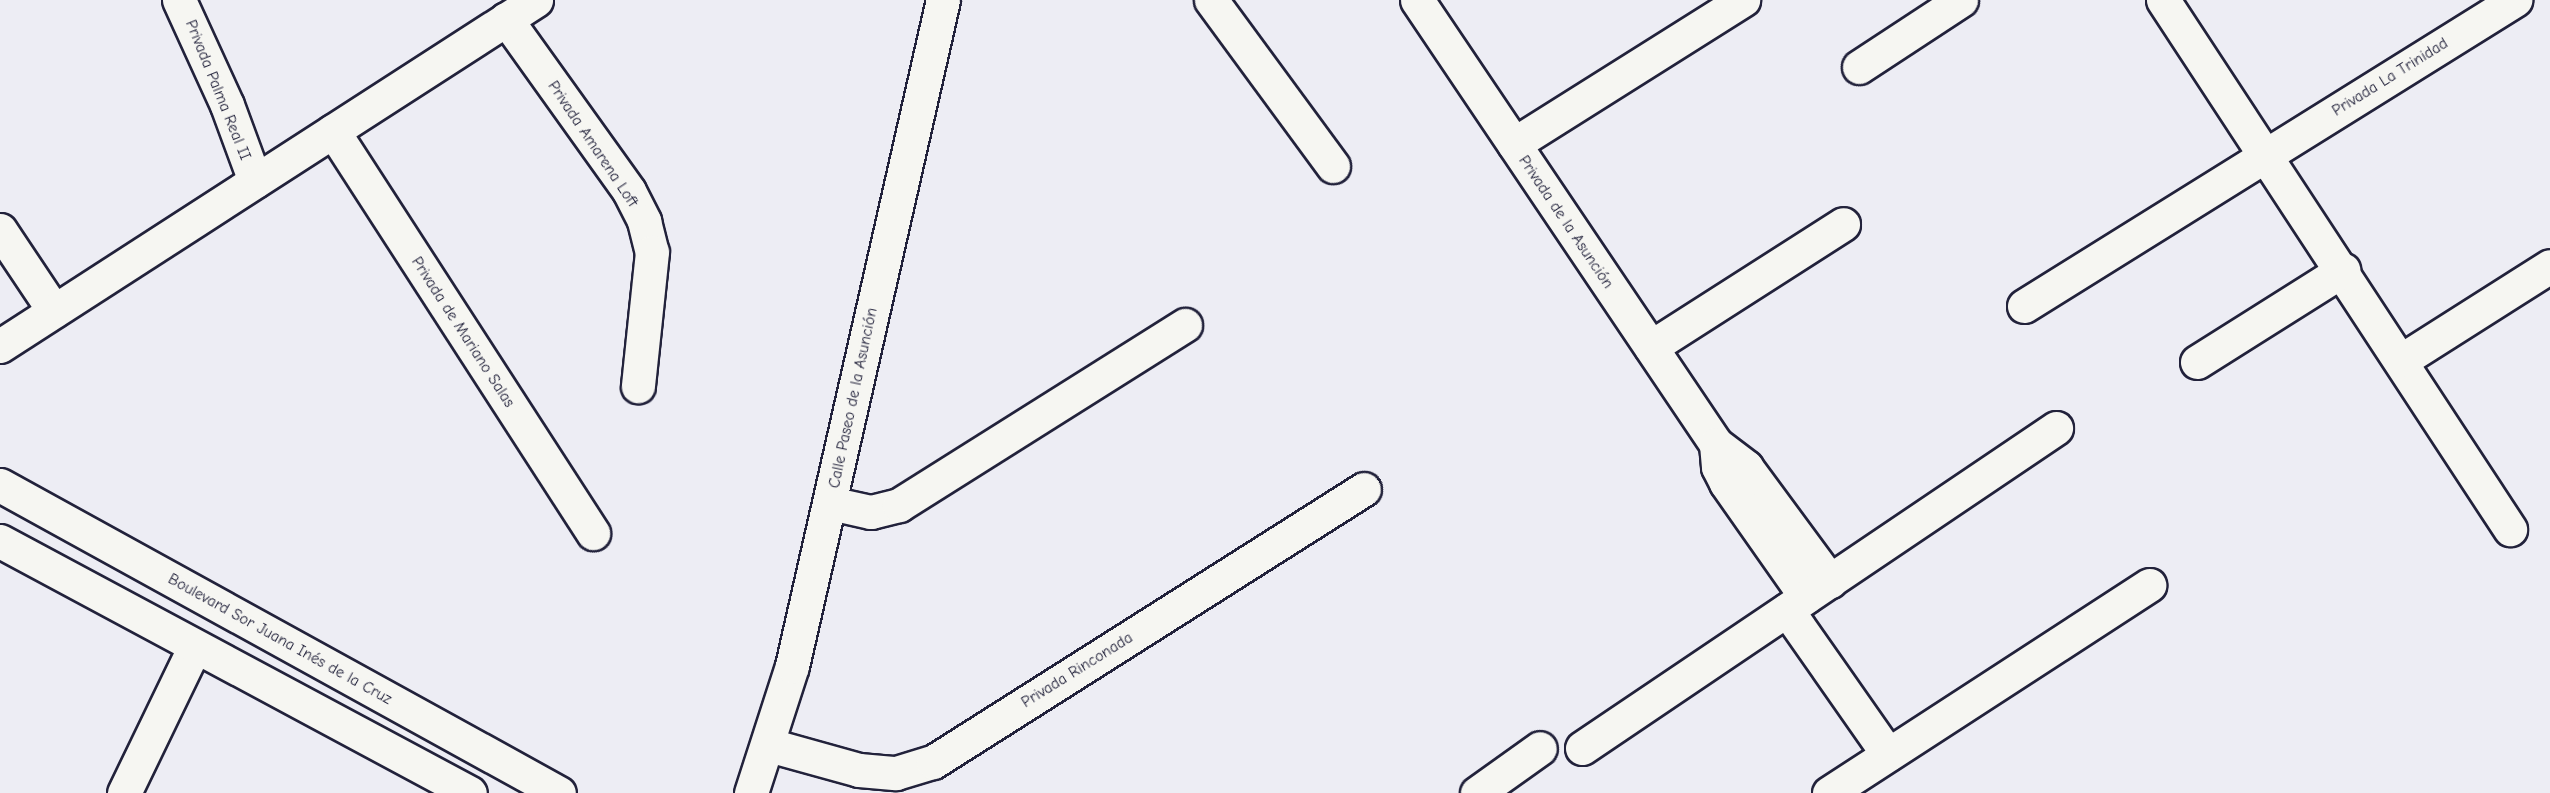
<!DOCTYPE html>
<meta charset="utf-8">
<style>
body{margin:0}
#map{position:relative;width:2550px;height:793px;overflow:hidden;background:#ededf4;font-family:"Comic Neue",sans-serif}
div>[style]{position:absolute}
.roads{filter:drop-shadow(2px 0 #22223b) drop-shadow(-2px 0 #22223b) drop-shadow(0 2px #22223b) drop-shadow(0 -2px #22223b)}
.minor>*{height:33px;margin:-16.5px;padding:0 16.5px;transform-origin:16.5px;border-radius:16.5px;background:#f6f6f2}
.major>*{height:33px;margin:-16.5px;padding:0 16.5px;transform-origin:16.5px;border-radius:16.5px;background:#f6f6f2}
span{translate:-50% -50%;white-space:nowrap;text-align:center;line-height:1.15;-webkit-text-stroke:4.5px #f6f6f2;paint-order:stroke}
.street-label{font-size:16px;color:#22223b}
</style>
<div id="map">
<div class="roads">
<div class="minor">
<i style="left:179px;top:0;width:115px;rotate:65.4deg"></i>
<i style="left:227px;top:105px;width:81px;rotate:69.8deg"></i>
<i style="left:1211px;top:0;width:206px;rotate:53.7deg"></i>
<i style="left:1417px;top:0;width:535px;rotate:56.04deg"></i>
<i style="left:1716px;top:444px;width:38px;rotate:37deg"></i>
<i style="left:1746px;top:467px;width:142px;rotate:53.6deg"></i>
<i style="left:2163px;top:0;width:633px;rotate:56.74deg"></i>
<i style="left:506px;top:19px;width:211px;rotate:54.4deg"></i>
<i style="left:629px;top:191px;width:34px;rotate:63deg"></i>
<i style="left:644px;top:221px;width:32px;rotate:76deg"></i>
<i style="left:652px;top:252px;width:135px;rotate:96deg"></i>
<i style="left:1859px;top:67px;width:122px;rotate:-33.3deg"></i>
<i style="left:333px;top:131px;width:479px;rotate:57.1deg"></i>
<i style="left:1514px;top:144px;width:271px;rotate:-32.2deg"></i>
<i style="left:0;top:230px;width:97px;rotate:56.3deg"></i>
<i style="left:2024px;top:306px;width:579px;rotate:-31.93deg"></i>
<i style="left:0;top:346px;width:638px;rotate:-32.84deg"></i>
<i style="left:1651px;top:347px;width:228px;rotate:-32.6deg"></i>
<i style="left:2402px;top:360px;width:175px;rotate:-32.4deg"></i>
<i style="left:2197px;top:362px;width:173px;rotate:-32.2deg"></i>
<i style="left:1716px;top:444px;width:23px;rotate:85deg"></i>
<i style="left:1718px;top:467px;width:18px;rotate:63deg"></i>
<i style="left:1726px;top:483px;width:139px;rotate:54.9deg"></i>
<i style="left:830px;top:503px;width:42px;rotate:12.4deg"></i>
<i style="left:871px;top:512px;width:29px;rotate:-14deg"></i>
<i style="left:899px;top:505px;width:338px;rotate:-32.2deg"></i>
<i style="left:1787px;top:610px;width:176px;rotate:55deg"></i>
<i style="left:769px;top:745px;width:93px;rotate:15.5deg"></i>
<i style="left:859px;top:770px;width:37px;rotate:5deg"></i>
<i style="left:896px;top:773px;width:39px;rotate:-17deg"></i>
<i style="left:933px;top:762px;width:510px;rotate:-32.35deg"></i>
<i style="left:1582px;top:748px;width:572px;rotate:-34.02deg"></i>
<i style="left:124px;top:793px;width:163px;rotate:-64.2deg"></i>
<i style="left:751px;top:793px;width:133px;rotate:-72.1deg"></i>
<i style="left:792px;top:666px;width:683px;rotate:-77.23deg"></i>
<i style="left:1477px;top:793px;width:77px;rotate:-35.5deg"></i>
<i style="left:1829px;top:793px;width:382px;rotate:-33deg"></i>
</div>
<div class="major">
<i style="left:0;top:485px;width:638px;rotate:28.85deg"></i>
<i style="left:0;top:541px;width:533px;rotate:28.2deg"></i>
</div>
</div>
<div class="street-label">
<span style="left:2390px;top:77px;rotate:-32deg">Privada La Trinidad</span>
<span style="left:218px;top:90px;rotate:68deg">Privada Palma Real II</span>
<span style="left:593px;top:144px;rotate:56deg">Privada Amarena Loft</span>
<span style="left:1566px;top:222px;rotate:56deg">Privada de la Asunción</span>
<span style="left:463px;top:332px;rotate:57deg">Privada de Mariano Salas</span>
<span style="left:853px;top:398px;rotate:-78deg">Calle Paseo de la Asunción</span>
<span style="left:280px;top:639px;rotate:29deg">Boulevard Sor Juana Inés de la Cruz</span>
<span style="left:1077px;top:670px;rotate:-32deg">Privada Rinconada</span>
</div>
</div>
